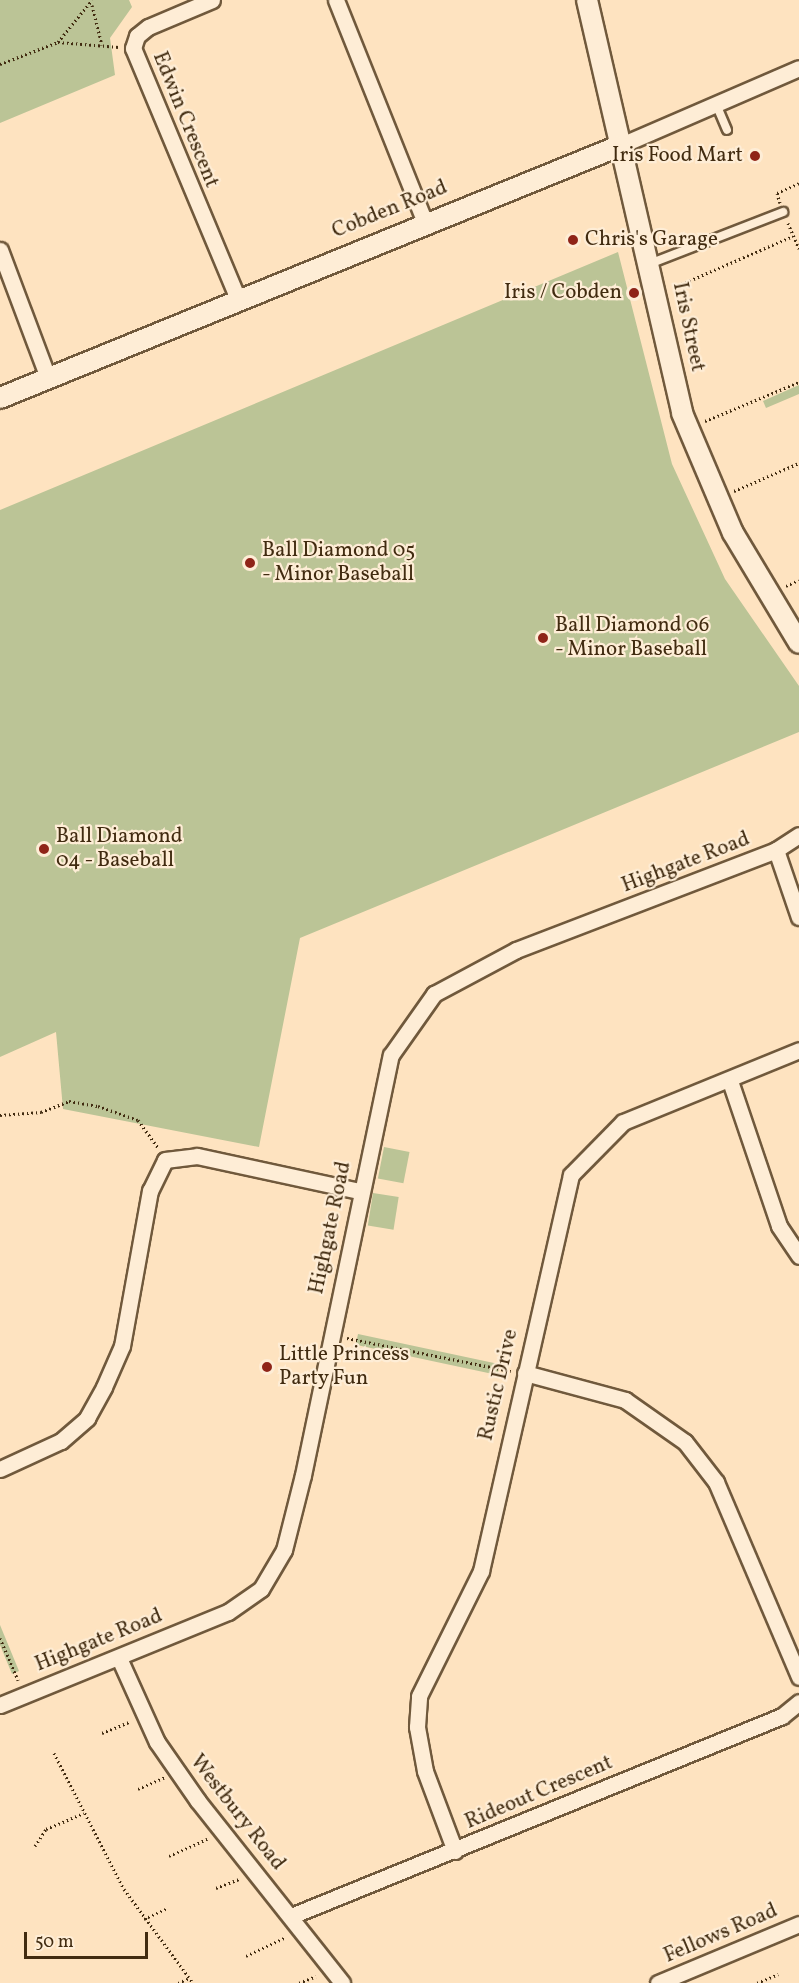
<!DOCTYPE html>
<style>
body{margin:0}
#map{position:relative;width:799px;height:1983px;overflow:hidden;background:#fee3c0;font-family:Vollkorn,serif}
div>[style]{position:absolute}
.green>*{inset:0;background:#bbc496;transform-origin:0 0}
.path>*{height:3px;margin-top:-1.5px;transform-origin:0;background:repeating-linear-gradient(90deg,#412b10 0 1.5px,transparent 0 4.5px)}
.roads{filter:drop-shadow(2px 0 #70593c) drop-shadow(-2px 0 #70593c) drop-shadow(0 2px #70593c) drop-shadow(0 -2px #70593c)}
.service>*{height:8px;margin:-4px;padding:0 4px;transform-origin:4px;border-radius:4px;background:#feedd6}
.minor>*{height:15px;margin:-7.5px;padding:0 7.5px;transform-origin:7.5px;border-radius:7.5px;background:#feedd6}
.tertiary>*{height:20px;margin:-10px;padding:0 10px;transform-origin:10px;border-radius:10px;background:#feedd6}
.dots>*{width:16px;height:16px;translate:-50% -50%;box-sizing:border-box;border:3px solid #feedd6;border-radius:50%}
span{translate:-50% -50%;white-space:nowrap;text-align:center;line-height:1.15;-webkit-text-stroke:4.5px #feedd6;paint-order:stroke}
.street-label{font-size:21px;color:#412b10}
.poi-label{font-size:21px;color:#412b10}
.right{translate:-100% -50%;text-align:right}
.left{translate:0 -50%;text-align:left}
.scale{position:absolute;left:24px;top:1932px;width:124px;height:27px;box-sizing:border-box;border:3px solid #412b10;border-top:0;padding-left:8px;font-size:18px;line-height:21px;white-space:nowrap;color:#412b10;-webkit-text-stroke:4px #feedd6;paint-order:stroke}
</style>
<div id="map">
<div class="green">
<i style="clip-path:polygon(0 0,129px 0,132px 7px,110px 38px,115px 75px,0 123px)"></i>
<i style="clip-path:polygon(618px 252px,672px 464px,725px 579px,799px 686px,799px 732px,300px 938px,259px 1147px,63px 1109px,56px 1032px,0 1057px,0 510px)"></i>
<i style="clip-path:polygon(799px 385px,799px 394px,766px 408px,763px 401px)"></i>
<i style="left:384px;top:1147px;width:26px;height:32px;rotate:11deg"></i>
<i style="left:373px;top:1193px;width:26px;height:33px;rotate:9deg"></i>
<i style="left:358px;top:1334px;width:145px;height:11px;rotate:12deg"></i>
<i style="clip-path:polygon(0 1625px,19px 1671px,12px 1674px,0 1645px)"></i>
</div>
<div class="path">
<i style="left:92px;top:5px;width:41px;rotate:76deg"></i>
<i style="left:58px;top:42px;width:61px;rotate:4.7deg"></i>
<i style="left:0;top:64px;width:62px;rotate:-20.8deg"></i>
<i style="left:58px;top:42px;width:54px;rotate:-51deg"></i>
<i style="left:780px;top:203px;width:10px;rotate:-107deg"></i>
<i style="left:777px;top:193px;width:24px;rotate:-24deg"></i>
<i style="left:788px;top:223px;width:28px;rotate:67deg"></i>
<i style="left:677px;top:286px;width:126px;rotate:-23.3deg"></i>
<i style="left:705px;top:421px;width:102px;rotate:-22.5deg"></i>
<i style="left:734px;top:491px;width:71px;rotate:-23.3deg"></i>
<i style="left:786px;top:586px;width:14px;rotate:-25deg"></i>
<i style="left:0;top:1115px;width:41px;rotate:-4.2deg"></i>
<i style="left:41px;top:1112px;width:30px;rotate:-21deg"></i>
<i style="left:69px;top:1101px;width:29px;rotate:10deg"></i>
<i style="left:98px;top:1106px;width:42px;rotate:19.3deg"></i>
<i style="left:138px;top:1120px;width:34px;rotate:54deg"></i>
<i style="left:347px;top:1338px;width:167px;rotate:11.4deg"></i>
<i style="left:0;top:1638px;width:46px;rotate:66.8deg"></i>
<i style="left:102px;top:1733px;width:31px;rotate:-22deg"></i>
<i style="left:54px;top:1753px;width:153px;rotate:62.8deg"></i>
<i style="left:124px;top:1889px;width:117px;rotate:53.7deg"></i>
<i style="left:138px;top:1789px;width:30px;rotate:-24deg"></i>
<i style="left:35px;top:1846px;width:20px;rotate:-57deg"></i>
<i style="left:46px;top:1829px;width:41px;rotate:-22.8deg"></i>
<i style="left:169px;top:1856px;width:42px;rotate:-24.1deg"></i>
<i style="left:216px;top:1888px;width:26px;rotate:-21deg"></i>
<i style="left:144px;top:1919px;width:26px;rotate:-25deg"></i>
<i style="left:246px;top:1956px;width:44px;rotate:-25.4deg"></i>
<i style="left:178px;top:1983px;width:12px;rotate:-24deg"></i>
<i style="left:299px;top:1983px;width:18px;rotate:-22deg"></i>
<i style="left:757px;top:1983px;width:23px;rotate:-23deg"></i>
</div>
<div class="roads">
<div class="service">
<i style="left:716px;top:104px;width:28px;rotate:67deg"></i>
<i style="left:649px;top:264px;width:144px;rotate:-21.2deg"></i>
</div>
<div class="minor">
<i style="left:212px;top:0;width:69px;rotate:157.1deg"></i>
<i style="left:148px;top:27px;width:14px;rotate:141deg"></i>
<i style="left:137px;top:36px;width:13px;rotate:108deg"></i>
<i style="left:133px;top:48px;width:270px;rotate:67.3deg"></i>
<i style="left:336px;top:0;width:239px;rotate:68.2deg"></i>
<i style="left:619px;top:146px;width:196px;rotate:-23.4deg"></i>
<i style="left:0;top:250px;width:137px;rotate:69.4deg"></i>
<i style="left:776px;top:850px;width:71px;rotate:71.1deg"></i>
<i style="left:730px;top:1081px;width:153px;rotate:71.3deg"></i>
<i style="left:779px;top:1226px;width:36px;rotate:56deg"></i>
<i style="left:525px;top:1373px;width:104px;rotate:15.1deg"></i>
<i style="left:625px;top:1400px;width:73px;rotate:35deg"></i>
<i style="left:685px;top:1442px;width:51px;rotate:52.2deg"></i>
<i style="left:716px;top:1482px;width:212px;rotate:66.9deg"></i>
<i style="left:0;top:1469px;width:67px;rotate:-24.7deg"></i>
<i style="left:61px;top:1441px;width:35px;rotate:-41deg"></i>
<i style="left:87px;top:1418px;width:35px;rotate:-61deg"></i>
<i style="left:104px;top:1387px;width:45px;rotate:-66.3deg"></i>
<i style="left:122px;top:1346px;width:158px;rotate:-79.8deg"></i>
<i style="left:150px;top:1191px;width:34px;rotate:-64deg"></i>
<i style="left:165px;top:1160px;width:32px;rotate:-7deg"></i>
<i style="left:197px;top:1156px;width:166px;rotate:12.2deg"></i>
<i style="left:119px;top:1658px;width:92px;rotate:65.7deg"></i>
<i style="left:157px;top:1742px;width:72px;rotate:55.2deg"></i>
<i style="left:198px;top:1801px;width:232px;rotate:51.6deg"></i>
<i style="left:0;top:1705px;width:246px;rotate:-22.2deg"></i>
<i style="left:228px;top:1612px;width:40px;rotate:-34.9deg"></i>
<i style="left:261px;top:1589px;width:45px;rotate:-59.5deg"></i>
<i style="left:284px;top:1550px;width:77px;rotate:-75.8deg"></i>
<i style="left:303px;top:1475px;width:429px;rotate:-78.2deg"></i>
<i style="left:391px;top:1055px;width:75px;rotate:-54.8deg"></i>
<i style="left:434px;top:994px;width:93px;rotate:-28.2deg"></i>
<i style="left:516px;top:950px;width:279px;rotate:-21deg"></i>
<i style="left:776px;top:850px;width:27px;rotate:-33deg"></i>
<i style="left:455px;top:1851px;width:85px;rotate:-110.6deg"></i>
<i style="left:425px;top:1771px;width:45px;rotate:-100.3deg"></i>
<i style="left:417px;top:1727px;width:31px;rotate:-86deg"></i>
<i style="left:419px;top:1696px;width:140px;rotate:-63.6deg"></i>
<i style="left:481px;top:1571px;width:406px;rotate:-77.2deg"></i>
<i style="left:571px;top:1175px;width:74px;rotate:-45.5deg"></i>
<i style="left:623px;top:1122px;width:190px;rotate:-22.2deg"></i>
<i style="left:291px;top:1916px;width:530px;rotate:-22.16deg"></i>
<i style="left:782px;top:1716px;width:22px;rotate:-39deg"></i>
<i style="left:658px;top:1983px;width:153px;rotate:-22.7deg"></i>
</div>
<div class="tertiary">
<i style="left:587px;top:0;width:424px;rotate:77deg"></i>
<i style="left:682px;top:413px;width:130px;rotate:67deg"></i>
<i style="left:733px;top:533px;width:128px;rotate:59deg"></i>
<i style="left:0;top:398px;width:668px;rotate:-22.15deg"></i>
</div>
</div>
<div class="dots">
<i style="left:755px;top:156px;background:#8f2418"></i>
<i style="left:573px;top:240px;background:#8f2418"></i>
<i style="left:634px;top:293px;background:#8f2418"></i>
<i style="left:250px;top:563px;background:#8f2418"></i>
<i style="left:543px;top:638px;background:#8f2418"></i>
<i style="left:44px;top:849px;background:#8f2418"></i>
<i style="left:267px;top:1367px;background:#8f2418"></i>
</div>
<div class="street-label">
<span style="left:185px;top:120px;rotate:68deg">Edwin Crescent</span>
<span style="left:390px;top:210px;rotate:-22deg">Cobden Road</span>
<span style="left:688px;top:327px;rotate:78deg">Iris Street</span>
<span style="left:686px;top:863px;rotate:-21deg">Highgate Road</span>
<span style="left:331px;top:1228px;rotate:-78deg">Highgate Road</span>
<span style="left:499px;top:1385px;rotate:-77deg">Rustic Drive</span>
<span style="left:99px;top:1641px;rotate:-22deg">Highgate Road</span>
<span style="left:539px;top:1793px;rotate:-23deg">Rideout Crescent</span>
<span style="left:237px;top:1813px;rotate:52deg">Westbury Road</span>
<span style="left:721px;top:1934px;rotate:-23deg">Fellows Road</span>
</div>
<div class="poi-label">
<span class="right" style="left:743px;top:156px">Iris Food Mart</span>
<span class="left" style="left:585px;top:240px">Chris's Garage</span>
<span class="right" style="left:622px;top:293px">Iris / Cobden</span>
<span class="left" style="left:262px;top:563px">Ball Diamond 05<br>- Minor Baseball</span>
<span class="left" style="left:555px;top:638px">Ball Diamond 06<br>- Minor Baseball</span>
<span class="left" style="left:56px;top:849px">Ball Diamond<br>04 - Baseball</span>
<span class="left" style="left:279px;top:1367px">Little Princess<br>Party Fun</span>
</div>
<div class="scale">50 m</div>
</div>
